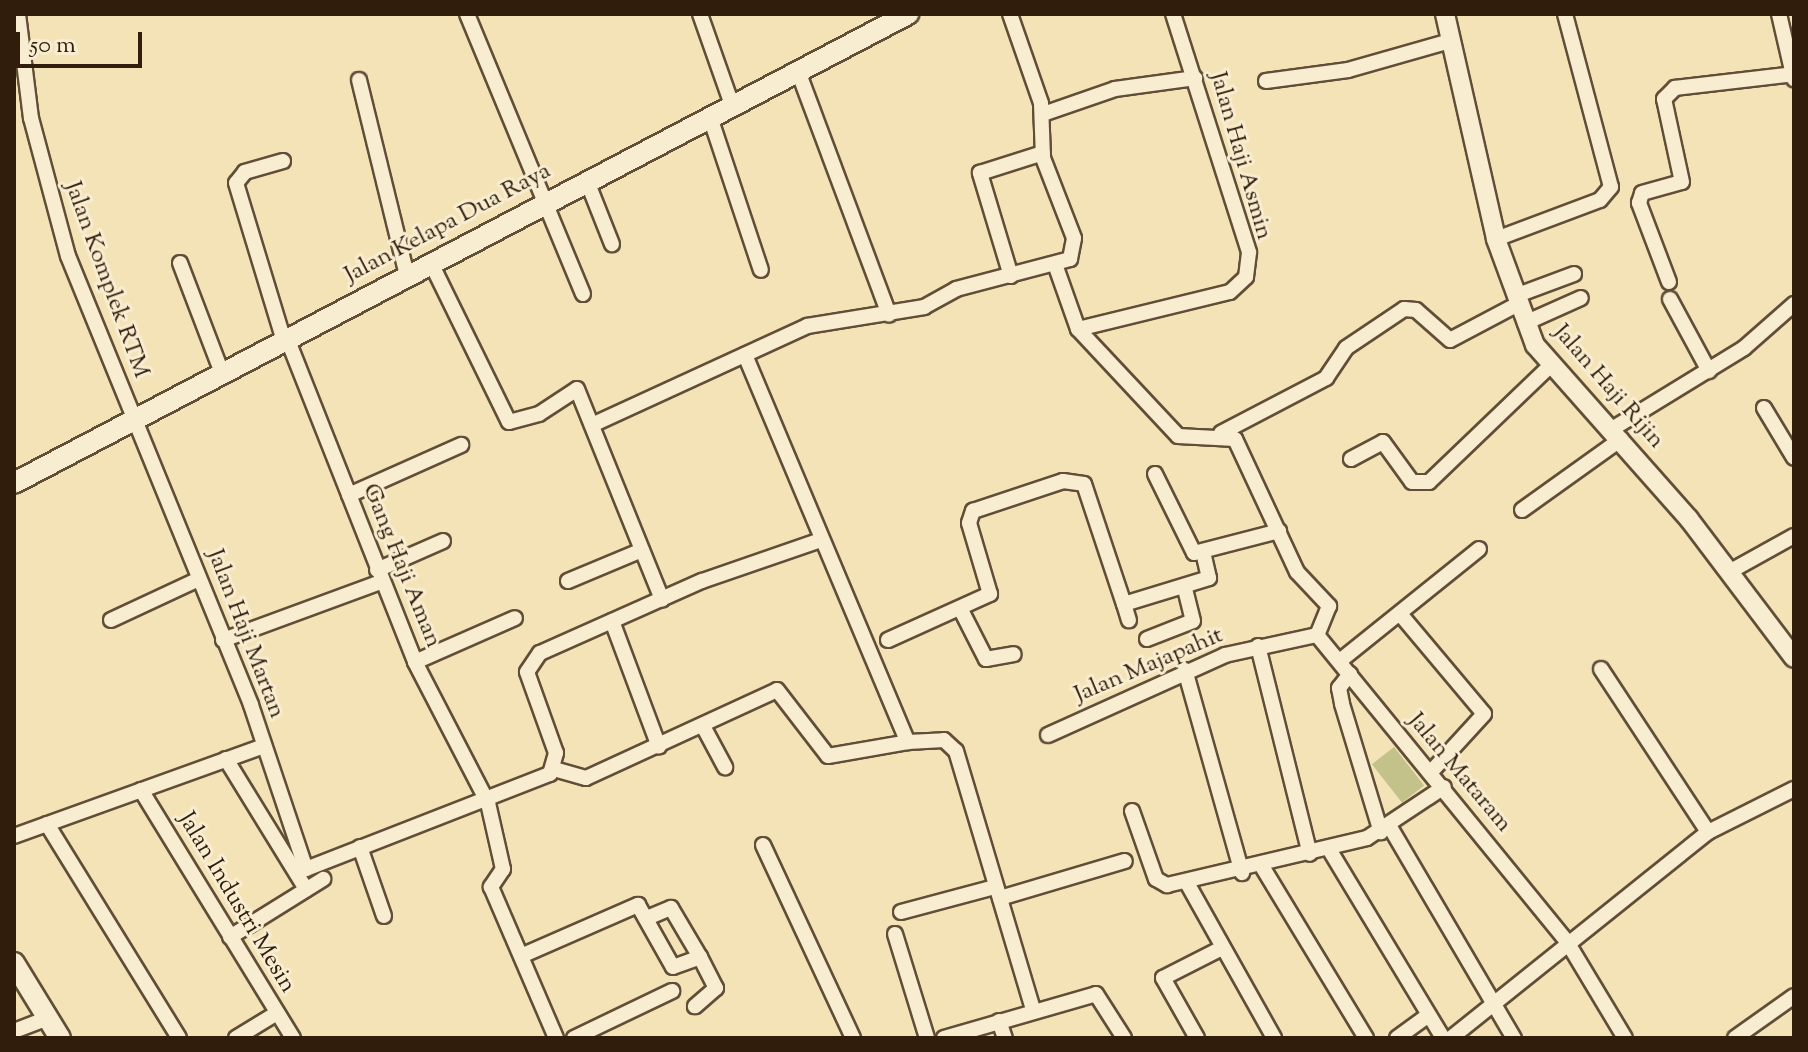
<!DOCTYPE html>
<style>
body{margin:0}
#map{position:relative;width:1808px;height:1052px;overflow:hidden;background:#f5e3b8;font-family:"Sorts Mill Goudy",serif}
div>[style]{position:absolute}
.green>*{inset:0;background:#c2c28a;transform-origin:0 0}
.roads{filter:drop-shadow(2px 0 #614e37) drop-shadow(-2px 0 #614e37) drop-shadow(0 2px #614e37) drop-shadow(0 -2px #614e37)}
.minor>*{height:14px;margin:-7px;padding:0 7px;transform-origin:7px;border-radius:7px;background:#f8edd1}
.tertiary>*{height:18px;margin:-9px;padding:0 9px;transform-origin:9px;border-radius:9px;background:#f8edd1}
.secondary>*{height:20px;margin:-10px;padding:0 10px;transform-origin:10px;border-radius:10px;background:#f8edd1}
span{translate:-50% -50%;white-space:nowrap;text-align:center;line-height:1.15;-webkit-text-stroke:6px #f8edd1;paint-order:stroke}
.street-label{font-size:24px;color:#301d0c}
.frame{position:absolute;inset:0;border:16px solid #301d0c;pointer-events:none}
.scale{position:absolute;left:16px;top:32px;width:126px;height:36px;box-sizing:border-box;border:4px solid #301d0c;border-top:0;padding-left:10px;font-size:24px;line-height:28px;white-space:nowrap;color:#301d0c;-webkit-text-stroke:6px #f8edd1;paint-order:stroke}
</style>
<div id="map">
<div class="green">
<i style="left:1394px;top:747px;width:49px;height:28px;rotate:52deg"></i>
</div>
<div class="roads">
<div class="minor">
<i style="left:18px;top:14px;width:105px;rotate:82.9deg"></i>
<i style="left:31px;top:118px;width:143px;rotate:75deg"></i>
<i style="left:68px;top:256px;width:485px;rotate:67.8deg"></i>
<i style="left:251px;top:705px;width:173px;rotate:71.5deg"></i>
<i style="left:306px;top:869px;width:262px;rotate:-21.3deg"></i>
<i style="left:550px;top:774px;width:22px;rotate:-74deg"></i>
<i style="left:556px;top:753px;width:86px;rotate:-109.7deg"></i>
<i style="left:527px;top:672px;width:23px;rotate:-56deg"></i>
<i style="left:540px;top:653px;width:177px;rotate:-24deg"></i>
<i style="left:702px;top:581px;width:126px;rotate:-19deg"></i>
<i style="left:467px;top:14px;width:303px;rotate:67.5deg"></i>
<i style="left:700px;top:14px;width:96px;rotate:70.6deg"></i>
<i style="left:1779px;top:14px;width:67px;rotate:77deg"></i>
<i style="left:798px;top:71px;width:260px;rotate:69.5deg"></i>
<i style="left:359px;top:80px;width:201px;rotate:76.2deg"></i>
<i style="left:1266px;top:81px;width:83px;rotate:-7.6deg"></i>
<i style="left:1348px;top:70px;width:106px;rotate:-15.9deg"></i>
<i style="left:1043px;top:114px;width:76px;rotate:-19.1deg"></i>
<i style="left:1115px;top:89px;width:81px;rotate:-7.8deg"></i>
<i style="left:710px;top:117px;width:161px;rotate:71.6deg"></i>
<i style="left:283px;top:161px;width:40px;rotate:164deg"></i>
<i style="left:245px;top:172px;width:14px;rotate:129deg"></i>
<i style="left:236px;top:183px;width:165px;rotate:73.1deg"></i>
<i style="left:587px;top:181px;width:68px;rotate:68.4deg"></i>
<i style="left:1496px;top:239px;width:111px;rotate:-20.6deg"></i>
<i style="left:1600px;top:200px;width:17px;rotate:-50deg"></i>
<i style="left:1611px;top:187px;width:179px;rotate:-104.9deg"></i>
<i style="left:180px;top:263px;width:118px;rotate:69.1deg"></i>
<i style="left:431px;top:263px;width:177px;rotate:63.9deg"></i>
<i style="left:509px;top:422px;width:31px;rotate:-15deg"></i>
<i style="left:539px;top:414px;width:45px;rotate:-33.3deg"></i>
<i style="left:577px;top:389px;width:227px;rotate:68deg"></i>
<i style="left:1056px;top:267px;width:66px;rotate:70.5deg"></i>
<i style="left:1078px;top:329px;width:146px;rotate:46.9deg"></i>
<i style="left:1178px;top:436px;width:57px;rotate:3deg"></i>
<i style="left:1235px;top:439px;width:147px;rotate:65deg"></i>
<i style="left:1297px;top:572px;width:47px;rotate:46.7deg"></i>
<i style="left:1329px;top:606px;width:31px;rotate:112deg"></i>
<i style="left:1011px;top:276px;width:108px;rotate:-106.8deg"></i>
<i style="left:980px;top:173px;width:66px;rotate:-17.6deg"></i>
<i style="left:1669px;top:282px;width:85px;rotate:-110.8deg"></i>
<i style="left:1639px;top:203px;width:10px;rotate:-73deg"></i>
<i style="left:1642px;top:193px;width:41px;rotate:-15.4deg"></i>
<i style="left:1682px;top:182px;width:85px;rotate:-102.2deg"></i>
<i style="left:1664px;top:99px;width:16px;rotate:-45deg"></i>
<i style="left:1675px;top:88px;width:120px;rotate:-6.7deg"></i>
<i style="left:1515px;top:296px;width:63px;rotate:-20.4deg"></i>
<i style="left:1670px;top:299px;width:82px;rotate:61.6deg"></i>
<i style="left:1525px;top:323px;width:61px;rotate:-24.1deg"></i>
<i style="left:1078px;top:329px;width:156px;rotate:-13.7deg"></i>
<i style="left:1230px;top:292px;width:22px;rotate:-43deg"></i>
<i style="left:1246px;top:277px;width:25px;rotate:-83deg"></i>
<i style="left:1249px;top:252px;width:250px;rotate:-107.7deg"></i>
<i style="left:287px;top:338px;width:348px;rotate:68.4deg"></i>
<i style="left:415px;top:662px;width:159px;rotate:62.6deg"></i>
<i style="left:488px;top:803px;width:68px;rotate:77.2deg"></i>
<i style="left:503px;top:869px;width:22px;rotate:124deg"></i>
<i style="left:491px;top:887px;width:164px;rotate:66.7deg"></i>
<i style="left:745px;top:355px;width:420px;rotate:67.2deg"></i>
<i style="left:908px;top:742px;width:36px;rotate:-3deg"></i>
<i style="left:944px;top:740px;width:16px;rotate:43deg"></i>
<i style="left:956px;top:751px;width:272px;rotate:73.4deg"></i>
<i style="left:1764px;top:408px;width:58px;rotate:59deg"></i>
<i style="left:592px;top:425px;width:237px;rotate:-24.7deg"></i>
<i style="left:807px;top:326px;width:119px;rotate:-9.2deg"></i>
<i style="left:924px;top:307px;width:37px;rotate:-29deg"></i>
<i style="left:956px;top:289px;width:118px;rotate:-14.7deg"></i>
<i style="left:1070px;top:259px;width:21px;rotate:-79deg"></i>
<i style="left:1074px;top:238px;width:86px;rotate:-111.2deg"></i>
<i style="left:1043px;top:158px;width:55px;rotate:-92.1deg"></i>
<i style="left:1041px;top:103px;width:94px;rotate:-109.2deg"></i>
<i style="left:1612px;top:429px;width:155px;rotate:-31.5deg"></i>
<i style="left:1744px;top:348px;width:67px;rotate:-41.3deg"></i>
<i style="left:1221px;top:433px;width:119px;rotate:-27.6deg"></i>
<i style="left:1326px;top:378px;width:36px;rotate:-56deg"></i>
<i style="left:1346px;top:348px;width:70px;rotate:-33.9deg"></i>
<i style="left:1404px;top:309px;width:12px;rotate:5deg"></i>
<i style="left:1416px;top:310px;width:45px;rotate:41.4deg"></i>
<i style="left:1450px;top:340px;width:77px;rotate:-27.9deg"></i>
<i style="left:1351px;top:459px;width:36px;rotate:-28deg"></i>
<i style="left:1383px;top:442px;width:49px;rotate:54.1deg"></i>
<i style="left:1412px;top:482px;width:17px"></i>
<i style="left:1429px;top:482px;width:168px;rotate:-43.8deg"></i>
<i style="left:1155px;top:474px;width:88px;rotate:63.7deg"></i>
<i style="left:1194px;top:553px;width:88px;rotate:-14.5deg"></i>
<i style="left:349px;top:495px;width:123px;rotate:-24.1deg"></i>
<i style="left:1522px;top:510px;width:122px;rotate:-35.6deg"></i>
<i style="left:377px;top:570px;width:72px;rotate:-23.7deg"></i>
<i style="left:1729px;top:572px;width:74px;rotate:-29deg"></i>
<i style="left:568px;top:581px;width:80px;rotate:-22.7deg"></i>
<i style="left:1124px;top:604px;width:17px;rotate:73deg"></i>
<i style="left:961px;top:610px;width:55px;rotate:63deg"></i>
<i style="left:986px;top:659px;width:28px;rotate:-10deg"></i>
<i style="left:1401px;top:615px;width:129px;rotate:50deg"></i>
<i style="left:1484px;top:714px;width:79px;rotate:132.4deg"></i>
<i style="left:111px;top:620px;width:97px;rotate:-25deg"></i>
<i style="left:612px;top:621px;width:134px;rotate:69.5deg"></i>
<i style="left:1317px;top:635px;width:394px;rotate:50.8deg"></i>
<i style="left:1566px;top:940px;width:114px;rotate:59deg"></i>
<i style="left:1147px;top:639px;width:49px;rotate:-21.4deg"></i>
<i style="left:1193px;top:621px;width:36px;rotate:-104deg"></i>
<i style="left:223px;top:640px;width:168px;rotate:-20.2deg"></i>
<i style="left:888px;top:640px;width:112px;rotate:-24.3deg"></i>
<i style="left:990px;top:594px;width:74px;rotate:-106.5deg"></i>
<i style="left:969px;top:523px;width:13px;rotate:-72deg"></i>
<i style="left:973px;top:511px;width:95px;rotate:-18.4deg"></i>
<i style="left:1063px;top:481px;width:21px;rotate:8deg"></i>
<i style="left:1084px;top:484px;width:126px;rotate:71.6deg"></i>
<i style="left:1124px;top:604px;width:89px;rotate:-17deg"></i>
<i style="left:1209px;top:578px;width:27px;rotate:-103deg"></i>
<i style="left:1258px;top:646px;width:214px;rotate:76deg"></i>
<i style="left:1341px;top:660px;width:177px;rotate:-38.8deg"></i>
<i style="left:415px;top:662px;width:109px;rotate:-23.7deg"></i>
<i style="left:1601px;top:669px;width:195px;rotate:56.7deg"></i>
<i style="left:1185px;top:670px;width:211px;rotate:74.3deg"></i>
<i style="left:1350px;top:674px;width:18px;rotate:128deg"></i>
<i style="left:1339px;top:688px;width:16px;rotate:79deg"></i>
<i style="left:1342px;top:704px;width:134px;rotate:73.1deg"></i>
<i style="left:703px;top:726px;width:47px;rotate:61.8deg"></i>
<i style="left:1048px;top:735px;width:194px;rotate:-24.3deg"></i>
<i style="left:1225px;top:655px;width:94px;rotate:-12.3deg"></i>
<i style="left:226px;top:759px;width:153px;rotate:58.4deg"></i>
<i style="left:554px;top:769px;width:33px;rotate:16deg"></i>
<i style="left:586px;top:778px;width:210px;rotate:-24.7deg"></i>
<i style="left:777px;top:690px;width:83px;rotate:52.3deg"></i>
<i style="left:828px;top:756px;width:81px;rotate:-9.9deg"></i>
<i style="left:141px;top:790px;width:291px;rotate:58.5deg"></i>
<i style="left:1132px;top:811px;width:72px;rotate:70.6deg"></i>
<i style="left:1156px;top:879px;width:13px;rotate:29deg"></i>
<i style="left:1167px;top:885px;width:205px;rotate:-13.2deg"></i>
<i style="left:1367px;top:838px;width:92px;rotate:-33.5deg"></i>
<i style="left:47px;top:824px;width:251px;rotate:58.3deg"></i>
<i style="left:1390px;top:827px;width:245px;rotate:59.6deg"></i>
<i style="left:14px;top:836px;width:266px;rotate:-19.8deg"></i>
<i style="left:763px;top:845px;width:213px;rotate:65deg"></i>
<i style="left:360px;top:847px;width:73px;rotate:70.8deg"></i>
<i style="left:1329px;top:849px;width:221px;rotate:58.9deg"></i>
<i style="left:1263px;top:868px;width:199px;rotate:58.8deg"></i>
<i style="left:1186px;top:881px;width:180px;rotate:60.7deg"></i>
<i style="left:1000px;top:898px;width:130px;rotate:-16.5deg"></i>
<i style="left:901px;top:912px;width:96px;rotate:-15deg"></i>
<i style="left:647px;top:918px;width:26px;rotate:-23deg"></i>
<i style="left:671px;top:908px;width:57px;rotate:59.4deg"></i>
<i style="left:895px;top:934px;width:109px;rotate:72.9deg"></i>
<i style="left:230px;top:937px;width:110px;rotate:-31.9deg"></i>
<i style="left:521px;top:956px;width:128px;rotate:-23.6deg"></i>
<i style="left:638px;top:905px;width:71px;rotate:60.6deg"></i>
<i style="left:673px;top:967px;width:29px;rotate:-20deg"></i>
<i style="left:700px;top:957px;width:35px;rotate:63deg"></i>
<i style="left:716px;top:988px;width:28px;rotate:139deg"></i>
<i style="left:999px;top:1021px;width:18px;rotate:71deg"></i>
<i style="left:14px;top:1031px;width:36px;rotate:-21deg"></i>
<i style="left:236px;top:1038px;width:48px;rotate:-31.4deg"></i>
<i style="left:574px;top:1038px;width:109px;rotate:-25.6deg"></i>
<i style="left:944px;top:1038px;width:158px;rotate:-16.1deg"></i>
<i style="left:1096px;top:994px;width:52px;rotate:57.5deg"></i>
<i style="left:1197px;top:1038px;width:69px;rotate:-119.5deg"></i>
<i style="left:1163px;top:978px;width:64px;rotate:-27deg"></i>
<i style="left:1397px;top:1038px;width:37px;rotate:-36deg"></i>
<i style="left:1451px;top:1038px;width:329px;rotate:-38.7deg"></i>
<i style="left:1708px;top:832px;width:96px;rotate:-26.6deg"></i>
<i style="left:1735px;top:1038px;width:72px;rotate:-35.4deg"></i>
</div>
<div class="tertiary">
<i style="left:1445px;top:14px;width:231px;rotate:77.2deg"></i>
<i style="left:1496px;top:239px;width:113px;rotate:69.8deg"></i>
<i style="left:1535px;top:345px;width:232px;rotate:48.5deg"></i>
<i style="left:1689px;top:519px;width:174px;rotate:52.9deg"></i>
</div>
<div class="secondary">
<i style="left:14px;top:483px;width:1010px;rotate:-27.68deg"></i>
<i style="left:14px;top:963px;width:88px;rotate:58.5deg"></i>
</div>
</div>
<div class="street-label">
<span style="left:1240px;top:156px;rotate:74deg">Jalan Haji Asmin</span>
<span style="left:448px;top:224px;rotate:-28deg">Jalan Kelapa Dua Raya</span>
<span style="left:106px;top:280px;rotate:70deg">Jalan Komplek RTM</span>
<span style="left:1608px;top:387px;rotate:49deg">Jalan Haji Rijin</span>
<span style="left:401px;top:566px;rotate:68deg">Gang Haji Aman</span>
<span style="left:245px;top:634px;rotate:69deg">Jalan Haji Martan</span>
<span style="left:1149px;top:666px;rotate:-23deg">Jalan Majapahit</span>
<span style="left:1459px;top:773px;rotate:50deg">Jalan Mataram</span>
<span style="left:236px;top:903px;rotate:59deg">Jalan Industri Mesin</span>
</div>
<div class="frame"></div>
<div class="scale">50 m</div>
</div>
